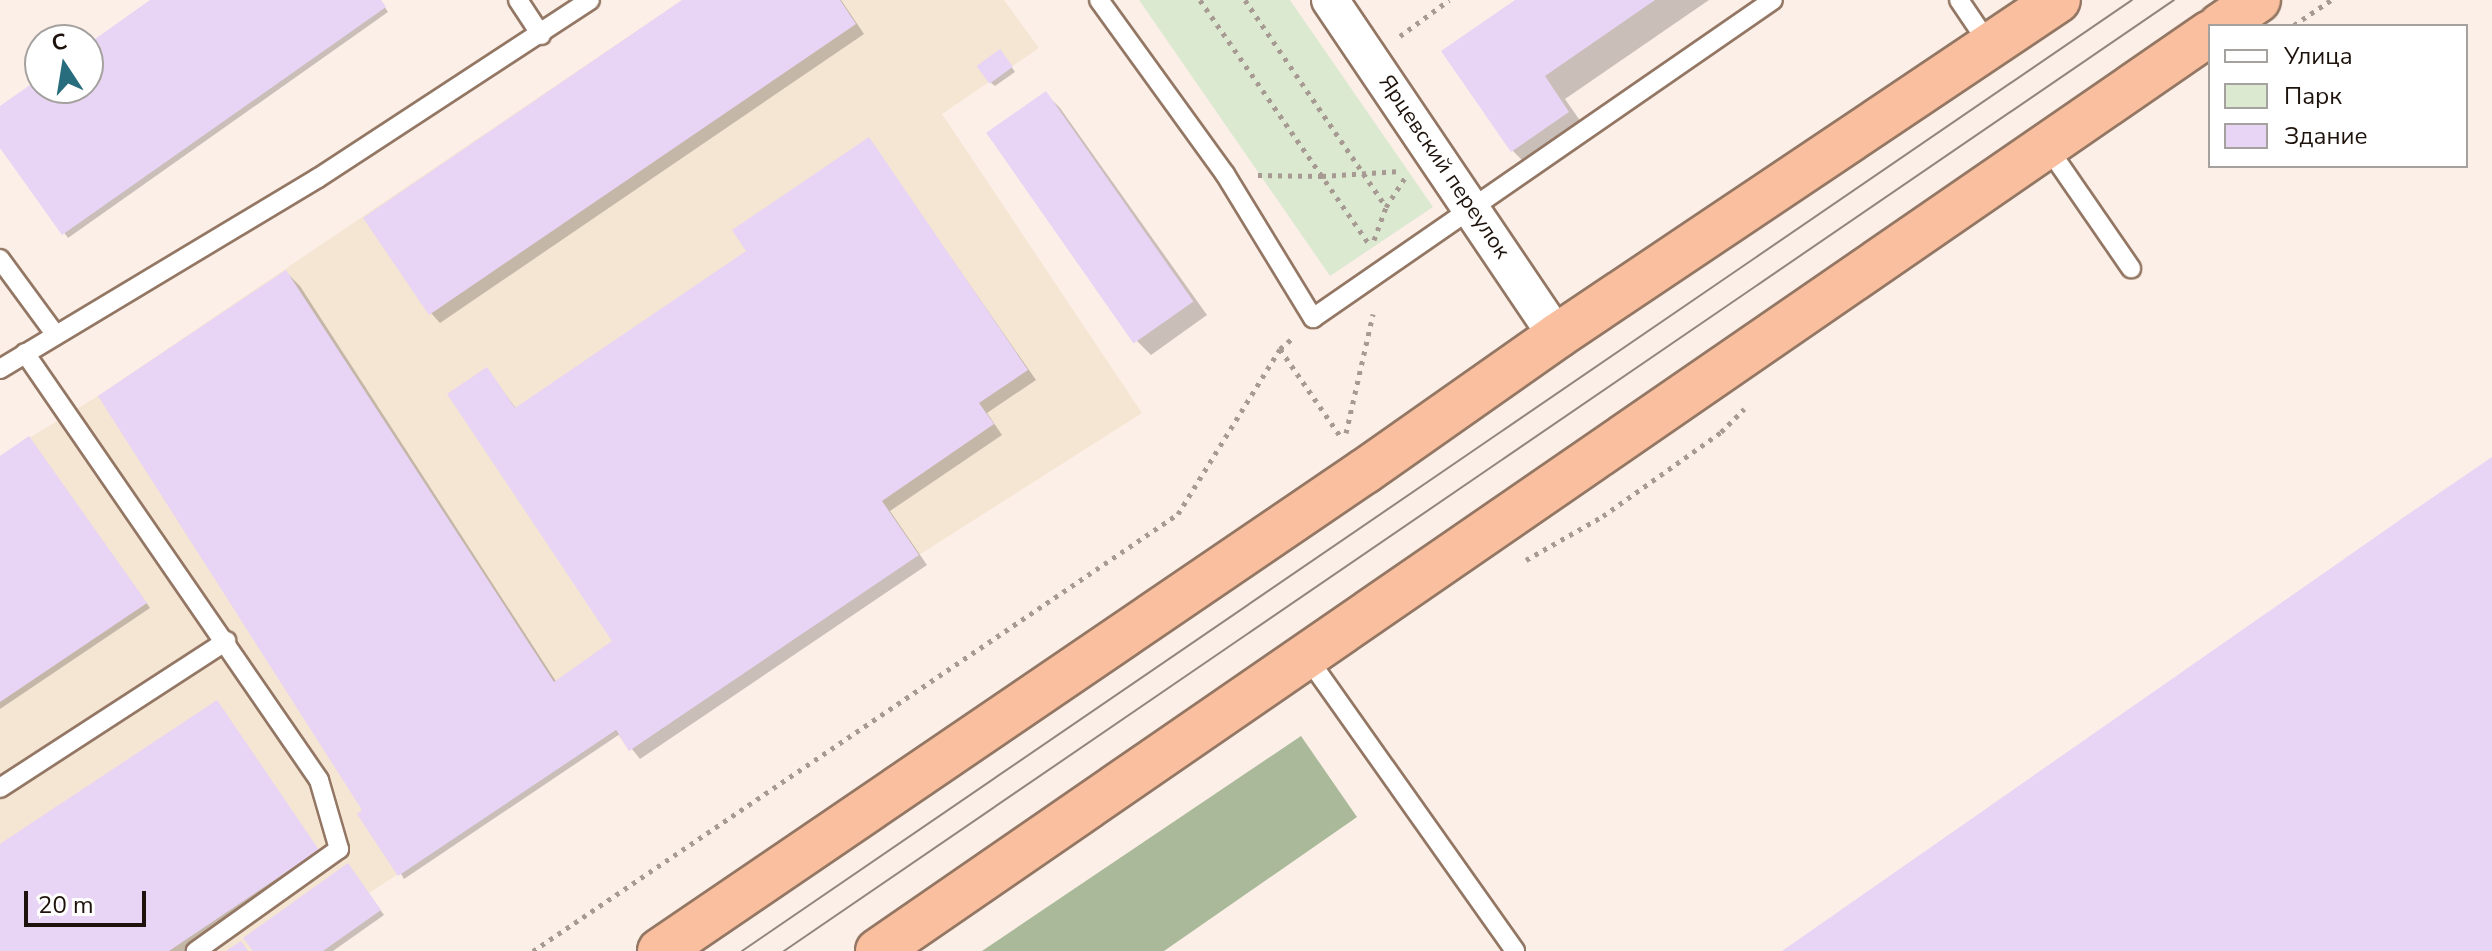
<!DOCTYPE html>
<meta charset="utf-8">
<style>
body{margin:0}
#map{position:relative;width:2492px;height:951px;overflow:hidden;background:#fcefe7;font-family:"Nunito Sans",sans-serif}
div>[style]{position:absolute}
.commercial>*{inset:0;background:#f5e5d3}
.green>*{inset:0;background:#dce9d1}
.forest>*{inset:0;background:#a9b999}
.shadow>*{inset:0;background:#0003}
.building>*{inset:0;background:#e8d4f4;transform-origin:0 0}
.path>*{height:5px;margin-top:-2.5px;transform-origin:0;background:repeating-linear-gradient(90deg,#a79a93 0 4px,transparent 0 10px)}
.roads{filter:drop-shadow(2px 0 #937764) drop-shadow(-2px 0 #937764) drop-shadow(0 2px #937764) drop-shadow(0 -2px #937764)}
.lane>*{height:18px;margin:-9px;padding:0 9px;transform-origin:9px;border-radius:9px;background:#fff}
.street>*{height:36px;margin:-18px;padding:0 18px;transform-origin:18px;border-radius:18px;background:#fff}
.highway>*{height:44px;margin:-22px;padding:0 22px;transform-origin:22px;border-radius:22px;background:#f9bf9e}
.tram>*{height:2px;margin:-1px;padding:0 1px;transform-origin:1px;border-radius:1px;background:#91857e}
span{translate:-50% -50%;white-space:nowrap;text-align:center;line-height:1.15;-webkit-text-stroke:6px #fff;paint-order:stroke}
.street-label{font-size:22px;color:#1e130c}
.legend{position:absolute;left:2208px;top:24px;width:260px;height:144px;box-sizing:border-box;background:#fff;border:2px solid #a5a19e;margin:0;padding:10px 14px;list-style:none;font-size:24px;color:#1e130c}
.legend li{display:flex;align-items:center;gap:16px;height:40px}
.legend b{width:40px;border:2px solid #a5a19e}
.north{position:absolute;left:24px;top:24px;width:80px;height:80px;box-sizing:border-box;background:#fff;border:2px solid #a5a19e;border-radius:50%;rotate:348deg;font-size:22px;font-weight:700;line-height:32px;text-align:center;color:#1e130c}
.north::after{content:'';display:block;margin:auto;width:28px;height:36px;background:#286d7d;clip-path:polygon(50% 0,100% 100%,50% 72%,0 100%)}
.scale{position:absolute;left:24px;top:891px;width:122px;height:36px;box-sizing:border-box;border:4px solid #1e130c;border-top:0;padding-left:10px;font-size:24px;line-height:28px;white-space:nowrap;color:#1e130c;-webkit-text-stroke:6px #fff;paint-order:stroke}
</style>
<div id="map">
<div class="commercial">
<i style="clip-path:polygon(682px 0,1004px 0,1039px 48px,942px 114px,1142px 413px,919px 555px,629px 751px,615px 731px,281px 951px,0 951px,0 456px,98px 396px)"></i>
</div>
<div class="green">
<i style="clip-path:polygon(1139px 0,1290px 0,1433px 207px,1330px 276px)"></i>
</div>
<div class="forest">
<i style="clip-path:polygon(1301px 736px,1357px 817px,1164px 951px,982px 951px)"></i>
</div>
<div class="shadow">
<i style="clip-path:polygon(153px 0,380px 0,388px 12px,68px 238px,0 145px,0 108px,40px 80px,40px 88px,88px 88px,88px 46px)"></i>
<i style="clip-path:polygon(686px 0,841px 0,864px 34px,440px 323px,431px 313px)"></i>
<i style="clip-path:polygon(1519px 0,1709px 0,1565px 99px,1590px 135px,1535px 173px,1513px 151px)"></i>
<i style="clip-path:polygon(1004px 56px,1015px 72px,995px 86px,990px 82px)"></i>
<i style="clip-path:polygon(1046px 94px,1060px 108px,1207px 315px,1151px 355px,1137px 341px,989px 133px)"></i>
<i style="clip-path:polygon(869px 140px,1036px 380px,987px 413px,1002px 435px,890px 511px,927px 565px,640px 759px,620px 734px,404px 879px,365px 810px,286px 272px,300px 286px,557px 683px,614px 641px,487px 369px,517px 410px,749px 252px)"></i>
<i style="clip-path:polygon(33px 443px,150px 608px,0 709px,0 458px)"></i>
<i style="clip-path:polygon(221px 707px,321px 855px,193px 951px,0 951px,0 847px)"></i>
<i style="clip-path:polygon(352px 870px,384px 915px,333px 951px,255px 951px)"></i>
</div>
<div class="building">
<i style="clip-path:polygon(150px 0,381px 0,386px 7px,62px 235px,0 148px,0 106px,40px 78px,40px 88px,88px 88px,88px 44px)"></i>
<i style="clip-path:polygon(682px 0,840px 0,856px 24px,429px 315px,363px 218px)"></i>
<i style="clip-path:polygon(1515px 0,1655px 0,1545px 76px,1569px 112px,1511px 152px,1441px 51px)"></i>
<i style="left:1000px;top:49px;width:22px;height:29px;rotate:54deg"></i>
<i style="left:1046px;top:91px;width:257px;height:73px;rotate:55deg"></i>
<i style="clip-path:polygon(869px 137px,1028px 370px,979px 403px,994px 424px,882px 501px,919px 555px,629px 751px,616px 730px,398px 876px,357px 814px,362px 810px,98px 396px,286px 270px,554px 682px,612px 641px,447px 394px,487px 367px,515px 408px,746px 251px,732px 230px)"></i>
<i style="clip-path:polygon(29px 436px,147px 603px,0 702px,0 456px)"></i>
<i style="clip-path:polygon(2492px 457px,2492px 951px,1782px 951px,2407px 515px)"></i>
<i style="clip-path:polygon(217px 700px,319px 850px,169px 951px,0 951px,0 844px)"></i>
<i style="clip-path:polygon(348px 863px,381px 910px,323px 951px,253px 951px,243px 938px)"></i>
<i style="clip-path:polygon(241px 941px,248px 951px,226px 951px)"></i>
</div>
<div class="path">
<i style="left:1200px;top:0;width:297px;rotate:55.3deg"></i>
<i style="left:1245px;top:0;width:250px;rotate:55.7deg"></i>
<i style="left:2294px;top:25px;width:45px;rotate:-34deg"></i>
<i style="left:1400px;top:36px;width:61px;rotate:-36.3deg"></i>
<i style="left:1258px;top:175px;width:64px;rotate:0.9deg"></i>
<i style="left:1322px;top:176px;width:78px;rotate:-3.7deg"></i>
<i style="left:1374px;top:240px;width:35px;rotate:-70deg"></i>
<i style="left:1386px;top:207px;width:35px;rotate:-57deg"></i>
<i style="left:1280px;top:349px;width:107px;rotate:55.3deg"></i>
<i style="left:1346px;top:433px;width:122px;rotate:-77.2deg"></i>
<i style="left:1526px;top:560px;width:89px;rotate:-29.7deg"></i>
<i style="left:1603px;top:516px;width:145px;rotate:-35.4deg"></i>
<i style="left:1721px;top:432px;width:33px;rotate:-45deg"></i>
<i style="left:533px;top:951px;width:779px;rotate:-34.12deg"></i>
<i style="left:1178px;top:514px;width:194px;rotate:-58.3deg"></i>
<i style="left:1280px;top:349px;width:18px;rotate:-41deg"></i>
</div>
<div class="roads">
<div class="lane">
<i style="left:518px;top:0;width:42px;rotate:56.7deg"></i>
<i style="left:1099px;top:0;width:215px;rotate:54.1deg"></i>
<i style="left:1225px;top:174px;width:169px;rotate:58.6deg"></i>
<i style="left:1313px;top:318px;width:559px;rotate:-34.66deg"></i>
<i style="left:1959px;top:0;width:55px;rotate:56deg"></i>
<i style="left:2046px;top:145px;width:150px;rotate:55.4deg"></i>
<i style="left:0;top:259px;width:93px;rotate:53.7deg"></i>
<i style="left:25px;top:353px;width:518px;rotate:55.45deg"></i>
<i style="left:319px;top:780px;width:72px;rotate:73.8deg"></i>
<i style="left:339px;top:849px;width:176px;rotate:144.5deg"></i>
<i style="left:0;top:369px;width:371px;rotate:-31deg"></i>
<i style="left:318px;top:178px;width:325px;rotate:-33.2deg"></i>
<i style="left:1307px;top:657px;width:360px;rotate:54.7deg"></i>
<i style="left:0;top:788px;width:270px;rotate:-33deg"></i>
</div>
<div class="street">
<i style="left:1330px;top:0;width:405px;rotate:56deg"></i>
</div>
<div class="highway">
<i style="left:2220px;top:26px;width:46px;rotate:-34.4deg"></i>
<i style="left:660px;top:951px;width:853px;rotate:-34.25deg"></i>
<i style="left:1365px;top:471px;width:235px;rotate:-35.1deg"></i>
<i style="left:1557px;top:336px;width:603px;rotate:-33.85deg"></i>
<i style="left:878px;top:951px;width:1618px;rotate:-34.57deg"></i>
</div>
</div>
<div class="tram">
<i style="left:742px;top:951px;width:1684px;rotate:-34.38deg"></i>
<i style="left:784px;top:951px;width:1684px;rotate:-34.38deg"></i>
</div>
<div class="street-label">
<span style="left:1444px;top:167px;rotate:56deg">Ярцевский переулок</span>
</div>
<ul class="legend">
<li><b style="height:10px;background:#fff"></b>Улица</li>
<li><b style="height:22px;background:#dce9d1"></b>Парк</li>
<li><b style="height:22px;background:#e8d4f4"></b>Здание</li>
</ul>
<div class="north">С</div>
<div class="scale">20 m</div>
</div>
